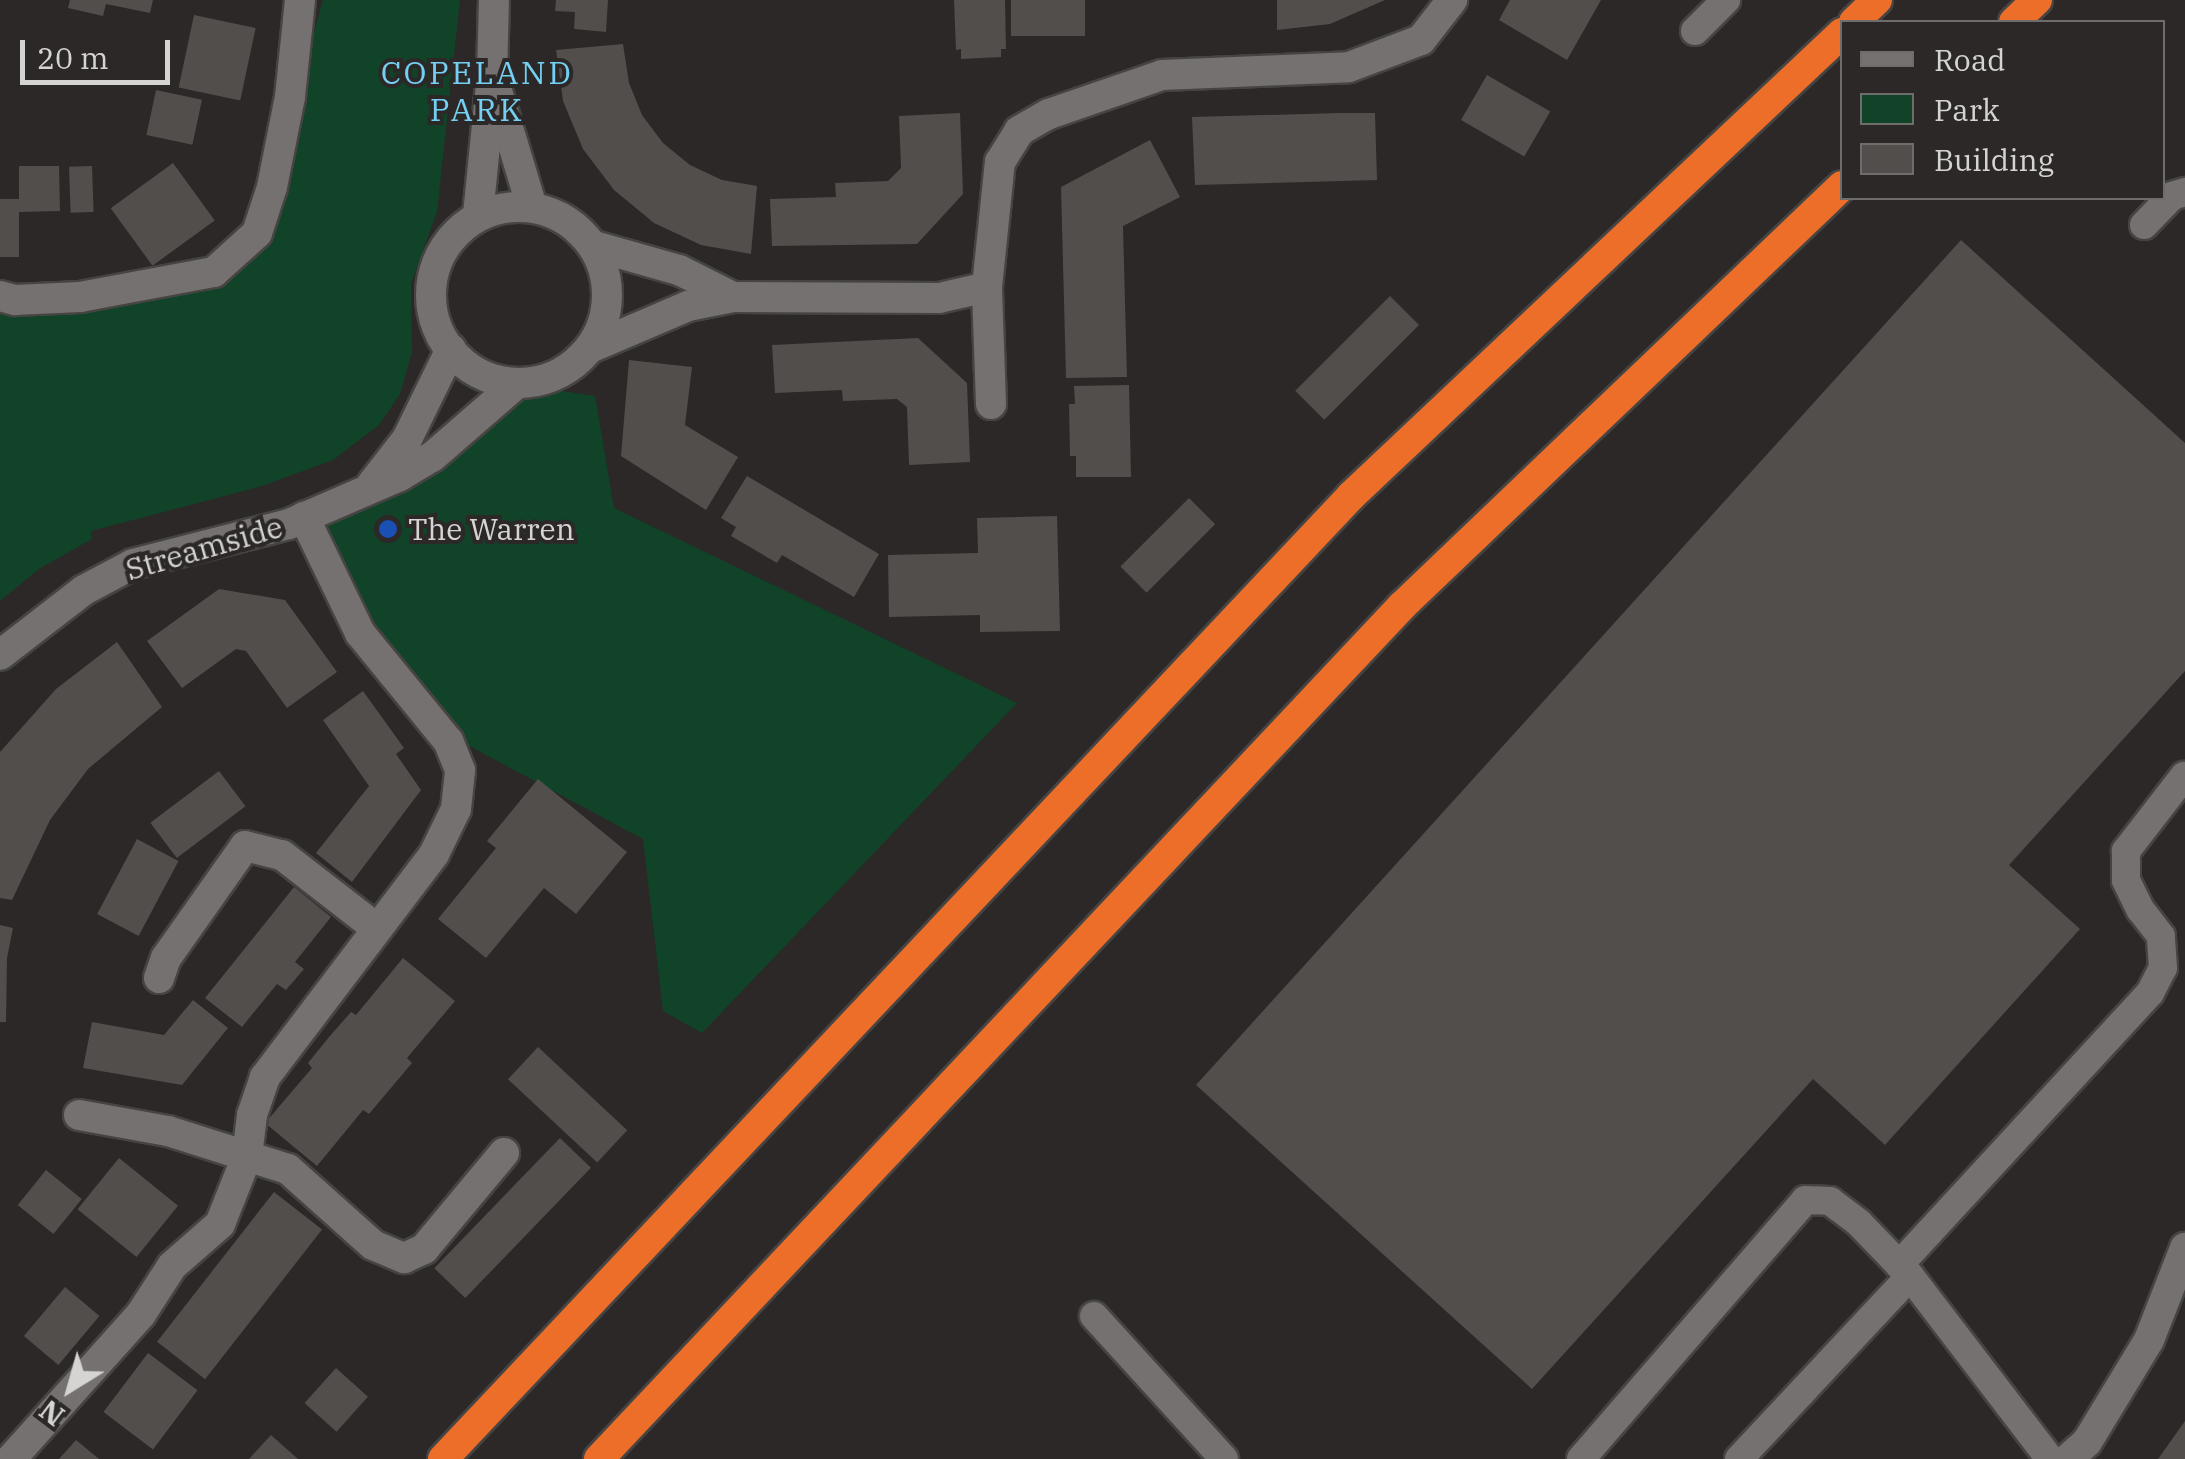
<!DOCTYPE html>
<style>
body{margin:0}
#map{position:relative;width:2185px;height:1459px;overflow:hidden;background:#2b2827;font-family:"IBM Plex Serif",serif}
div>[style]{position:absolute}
.green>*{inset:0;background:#104327}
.building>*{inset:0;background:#514e4c;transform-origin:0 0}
.roads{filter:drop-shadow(2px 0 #464443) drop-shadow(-2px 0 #464443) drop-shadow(0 2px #464443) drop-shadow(0 -2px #464443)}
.lane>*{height:28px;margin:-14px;padding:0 14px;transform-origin:14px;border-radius:14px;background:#757170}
.street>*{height:30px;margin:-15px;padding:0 15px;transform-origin:15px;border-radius:15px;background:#757170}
.street>.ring{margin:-15px;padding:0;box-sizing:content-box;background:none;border:30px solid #757170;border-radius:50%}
.highway>*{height:30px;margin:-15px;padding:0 15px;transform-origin:15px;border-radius:15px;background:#ed6e28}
.dots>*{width:28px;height:28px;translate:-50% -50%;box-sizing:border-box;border:5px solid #2b2827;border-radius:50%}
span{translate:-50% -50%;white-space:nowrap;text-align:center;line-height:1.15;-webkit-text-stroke:8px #2b2827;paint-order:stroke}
.poi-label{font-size:30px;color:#d6d4d3}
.left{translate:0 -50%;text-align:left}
.street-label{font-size:30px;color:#d6d4d3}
.neighbourhood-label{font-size:32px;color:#74cff2;letter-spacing:2.5px}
.legend{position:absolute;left:1840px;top:20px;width:325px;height:180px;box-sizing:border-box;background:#2b2827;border:2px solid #6f6d6c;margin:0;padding:12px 18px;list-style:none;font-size:30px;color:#d6d4d3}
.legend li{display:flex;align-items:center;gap:20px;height:50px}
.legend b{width:50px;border:2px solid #6f6d6c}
.north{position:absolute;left:20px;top:1339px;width:100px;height:100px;-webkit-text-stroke:8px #2b2827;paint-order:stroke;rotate:217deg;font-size:28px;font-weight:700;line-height:40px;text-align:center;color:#d6d4d3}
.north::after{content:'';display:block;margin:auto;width:35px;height:45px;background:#d6d4d3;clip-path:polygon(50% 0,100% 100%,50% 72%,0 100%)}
.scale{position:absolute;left:20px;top:40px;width:150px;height:45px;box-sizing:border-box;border:5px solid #d6d4d3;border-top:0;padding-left:12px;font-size:30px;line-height:35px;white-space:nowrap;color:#d6d4d3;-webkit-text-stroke:8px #2b2827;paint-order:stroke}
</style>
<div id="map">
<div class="green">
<i style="clip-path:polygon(323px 0,460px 0,437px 212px,411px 284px,412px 352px,400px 394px,379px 425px,333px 460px,259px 487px,91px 531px,92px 539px,39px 569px,0 601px,0 296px,150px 287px,257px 233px)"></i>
<i style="clip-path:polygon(516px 384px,595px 396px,614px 508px,1017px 703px,702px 1033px,663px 1011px,643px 839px,406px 712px,346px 643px,290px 526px,367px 490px)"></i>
</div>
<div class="building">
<i style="clip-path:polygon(70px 0,153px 0,150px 13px,106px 4px,103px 16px,68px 8px)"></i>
<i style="clip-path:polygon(556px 0,608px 0,606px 32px,574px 29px,575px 12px,555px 11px)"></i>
<i style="clip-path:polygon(954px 0,1005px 0,1006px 49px,1001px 49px,1001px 57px,961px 59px,961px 49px,956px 50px)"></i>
<i style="left:1011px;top:0;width:74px;height:36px"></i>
<i style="clip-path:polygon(1277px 0,1385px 0,1330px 24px,1277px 30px)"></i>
<i style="clip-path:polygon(1510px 0,1601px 0,1567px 60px,1499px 20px)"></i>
<i style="left:194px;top:15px;width:63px;height:74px;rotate:12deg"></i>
<i style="clip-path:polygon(623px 44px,629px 83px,642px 115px,663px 143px,690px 165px,722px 180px,757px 186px,751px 254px,701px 245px,654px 223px,614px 190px,583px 149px,563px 101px,556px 50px)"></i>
<i style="left:1487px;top:75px;width:73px;height:52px;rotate:30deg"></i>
<i style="left:156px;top:90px;width:47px;height:46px;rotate:12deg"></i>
<i style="clip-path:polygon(960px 113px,963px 194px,917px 244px,772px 246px,770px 199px,836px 197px,835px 183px,888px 181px,901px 168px,899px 116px)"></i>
<i style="clip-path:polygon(1339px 113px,1375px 113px,1377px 180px,1195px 185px,1192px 117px)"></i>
<i style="clip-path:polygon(1150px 140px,1180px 197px,1123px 226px,1127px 377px,1066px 378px,1061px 187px)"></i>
<i style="left:173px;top:163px;width:71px;height:77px;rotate:54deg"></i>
<i style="clip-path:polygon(19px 166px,59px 166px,60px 211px,19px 212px,19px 257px,0 257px,0 199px,19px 199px)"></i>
<i style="left:92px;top:166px;width:46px;height:23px;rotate:88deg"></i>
<i style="clip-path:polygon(1961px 240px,2185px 443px,2185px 671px,2009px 865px,2080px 929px,1885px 1145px,1813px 1079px,1532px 1389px,1196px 1085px)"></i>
<i style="left:1390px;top:296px;width:41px;height:134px;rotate:45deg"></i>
<i style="clip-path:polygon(918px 338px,967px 383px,970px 462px,909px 465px,907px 407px,897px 399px,843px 401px,842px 390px,775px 393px,772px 345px)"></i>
<i style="clip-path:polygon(629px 360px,692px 367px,685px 425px,738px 457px,706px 510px,621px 456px)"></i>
<i style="clip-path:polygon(1129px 385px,1131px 477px,1076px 477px,1076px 456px,1070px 456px,1069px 404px,1075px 404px,1074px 386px)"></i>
<i style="clip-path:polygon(747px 476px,879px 554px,854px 597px,782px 555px,777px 563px,731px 536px,736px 527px,721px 518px)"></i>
<i style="left:1189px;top:498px;width:37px;height:97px;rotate:45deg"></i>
<i style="clip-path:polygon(1057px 516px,1060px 631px,980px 632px,980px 615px,889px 617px,888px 555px,978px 553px,977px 518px)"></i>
<i style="clip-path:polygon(219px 589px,285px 600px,337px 672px,287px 708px,246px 651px,236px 649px,182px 688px,147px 641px)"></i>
<i style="clip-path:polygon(117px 642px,162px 707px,88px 769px,50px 820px,12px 900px,0 898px,0 752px,56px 689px)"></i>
<i style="clip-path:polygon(363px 691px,404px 748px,396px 754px,421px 790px,352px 882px,316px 853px,369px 786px,323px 720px)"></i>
<i style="left:219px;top:771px;width:44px;height:86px;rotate:53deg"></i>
<i style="clip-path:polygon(538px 779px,627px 852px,576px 914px,544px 888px,486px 958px,438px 919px,496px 848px,487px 841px)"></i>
<i style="left:137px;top:839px;width:47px;height:85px;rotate:28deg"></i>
<i style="clip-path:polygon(294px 887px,331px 917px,295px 962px,304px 969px,286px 990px,277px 984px,242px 1027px,205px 998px)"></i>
<i style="clip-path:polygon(0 925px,13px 928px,7px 958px,6px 1022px,0 1022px)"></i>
<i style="clip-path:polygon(403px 958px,455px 1001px,407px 1058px,412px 1063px,369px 1114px,363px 1110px,317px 1166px,265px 1123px,312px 1068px,308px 1063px,329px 1037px,351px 1012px,356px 1015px)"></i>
<i style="clip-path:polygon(193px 1000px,228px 1028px,182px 1085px,83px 1068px,92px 1022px,164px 1035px)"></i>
<i style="left:538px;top:1047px;width:122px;height:44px;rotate:43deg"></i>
<i style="left:560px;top:1138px;width:43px;height:181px;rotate:44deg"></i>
<i style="left:119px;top:1158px;width:76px;height:66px;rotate:39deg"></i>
<i style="left:46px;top:1170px;width:46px;height:45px;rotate:39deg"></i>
<i style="left:274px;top:1192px;width:61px;height:190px;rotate:38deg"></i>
<i style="left:65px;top:1287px;width:45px;height:64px;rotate:40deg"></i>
<i style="left:148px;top:1353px;width:62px;height:74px;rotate:37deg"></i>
<i style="left:336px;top:1368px;width:43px;height:47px;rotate:42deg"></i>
<i style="clip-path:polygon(2185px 1421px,2185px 1459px,2158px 1459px)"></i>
<i style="clip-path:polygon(271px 1435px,298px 1459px,249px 1459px)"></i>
<i style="clip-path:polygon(76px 1440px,99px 1459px,59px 1459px)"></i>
</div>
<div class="roads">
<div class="lane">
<i style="left:1695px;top:31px;width:44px;rotate:-45deg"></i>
<i style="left:2144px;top:225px;width:40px;rotate:-46deg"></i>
<i style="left:2172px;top:196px;width:14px;rotate:-17deg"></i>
<i style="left:1899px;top:1265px;width:370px;rotate:-47.3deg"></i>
<i style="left:2150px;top:993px;width:28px;rotate:-63deg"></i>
<i style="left:2163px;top:968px;width:32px;rotate:-94deg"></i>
<i style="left:2161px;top:936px;width:34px;rotate:-128deg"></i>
<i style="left:2140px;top:909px;width:32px;rotate:-116deg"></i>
<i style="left:2126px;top:880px;width:29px;rotate:-90deg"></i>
<i style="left:2126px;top:851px;width:95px;rotate:-52.3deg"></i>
<i style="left:1094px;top:1316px;width:193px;rotate:47.7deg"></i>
<i style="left:1581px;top:1459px;width:342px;rotate:-49.1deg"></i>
<i style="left:1805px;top:1200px;width:25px;rotate:2deg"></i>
<i style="left:1830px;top:1201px;width:36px;rotate:37deg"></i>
<i style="left:1859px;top:1223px;width:74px;rotate:46.1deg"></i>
<i style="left:1739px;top:1459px;width:250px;rotate:-46.9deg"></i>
<i style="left:1910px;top:1276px;width:230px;rotate:52.6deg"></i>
</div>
<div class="street">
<i style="left:496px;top:88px;width:124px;rotate:73.2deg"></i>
<i class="ring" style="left:431px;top:207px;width:146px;height:146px"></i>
<i style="left:478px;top:215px;width:141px;rotate:-84.3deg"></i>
<i style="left:492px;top:75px;width:75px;rotate:-88.5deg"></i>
<i style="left:594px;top:246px;width:88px;rotate:15.8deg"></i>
<i style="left:679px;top:270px;width:60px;rotate:26.6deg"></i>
<i style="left:0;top:296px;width:16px;rotate:15deg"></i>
<i style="left:15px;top:300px;width:65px;rotate:-2.6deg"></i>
<i style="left:80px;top:297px;width:136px;rotate:-10.6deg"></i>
<i style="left:214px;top:272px;width:58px;rotate:-42.2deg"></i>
<i style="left:257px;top:233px;width:48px;rotate:-71.9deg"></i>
<i style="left:272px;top:187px;width:92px;rotate:-78.7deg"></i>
<i style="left:290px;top:97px;width:98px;rotate:-84.1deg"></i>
<i style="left:590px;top:348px;width:107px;rotate:-23.2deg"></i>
<i style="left:688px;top:306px;width:46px;rotate:-11.3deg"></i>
<i style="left:733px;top:297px;width:206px;rotate:0.3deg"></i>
<i style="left:939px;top:298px;width:49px;rotate:-12.9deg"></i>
<i style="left:991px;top:404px;width:117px;rotate:-92deg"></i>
<i style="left:987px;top:287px;width:126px;rotate:-84.1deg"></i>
<i style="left:1000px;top:162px;width:36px;rotate:-58deg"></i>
<i style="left:1019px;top:131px;width:34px;rotate:-30deg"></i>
<i style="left:1049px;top:114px;width:120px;rotate:-19deg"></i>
<i style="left:1162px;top:75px;width:187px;rotate:-2.4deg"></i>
<i style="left:1349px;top:67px;width:77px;rotate:-20.6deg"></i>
<i style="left:1421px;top:40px;width:51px;rotate:-52.2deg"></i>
<i style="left:372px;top:484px;width:57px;rotate:-52.1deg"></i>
<i style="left:407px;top:439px;width:100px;rotate:-63.9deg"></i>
<i style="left:0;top:655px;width:106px;rotate:-37.7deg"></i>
<i style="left:84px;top:590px;width:55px;rotate:-28deg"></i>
<i style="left:133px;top:564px;width:161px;rotate:-14.4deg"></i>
<i style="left:289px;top:524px;width:121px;rotate:-23.4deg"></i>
<i style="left:400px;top:476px;width:37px;rotate:-31deg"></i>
<i style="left:432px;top:457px;width:111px;rotate:-41deg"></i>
<i style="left:159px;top:978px;width:21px;rotate:-71deg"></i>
<i style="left:166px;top:958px;width:137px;rotate:-54.8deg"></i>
<i style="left:245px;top:846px;width:38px;rotate:14deg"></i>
<i style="left:282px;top:855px;width:119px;rotate:37.8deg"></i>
<i style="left:79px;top:1115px;width:90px;rotate:10.2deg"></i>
<i style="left:168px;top:1131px;width:126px;rotate:17.6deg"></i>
<i style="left:288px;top:1169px;width:114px;rotate:41.8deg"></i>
<i style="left:373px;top:1245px;width:34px;rotate:23deg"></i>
<i style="left:404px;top:1258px;width:22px;rotate:-24deg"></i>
<i style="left:424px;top:1249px;width:125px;rotate:-50.2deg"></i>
<i style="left:11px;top:1459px;width:195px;rotate:-48.1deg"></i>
<i style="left:141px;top:1314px;width:57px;rotate:-57.1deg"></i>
<i style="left:172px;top:1266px;width:64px;rotate:-41.2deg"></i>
<i style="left:220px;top:1224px;width:73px;rotate:-68.3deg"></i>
<i style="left:247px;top:1156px;width:41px;rotate:-83deg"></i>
<i style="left:252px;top:1115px;width:40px;rotate:-71.1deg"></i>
<i style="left:265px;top:1077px;width:280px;rotate:-52.8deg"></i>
<i style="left:434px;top:854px;width:50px;rotate:-63.9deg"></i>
<i style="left:456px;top:809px;width:39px;rotate:-84deg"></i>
<i style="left:460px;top:770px;width:31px;rotate:-112deg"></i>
<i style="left:448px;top:741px;width:139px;rotate:-129.2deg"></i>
<i style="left:360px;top:633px;width:129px;rotate:-115.8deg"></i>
<i style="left:2068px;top:1459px;width:25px;rotate:-42deg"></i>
<i style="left:2087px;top:1442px;width:119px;rotate:-58.7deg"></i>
<i style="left:2149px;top:1340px;width:99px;rotate:-68.6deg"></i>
</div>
<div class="highway">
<i style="left:1854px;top:22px;width:32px;rotate:-44deg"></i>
<i style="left:2014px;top:22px;width:32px;rotate:-44deg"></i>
<i style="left:443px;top:1459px;width:1324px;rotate:-46.68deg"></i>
<i style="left:1351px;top:496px;width:675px;rotate:-43.32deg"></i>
<i style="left:599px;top:1459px;width:1173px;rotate:-46.73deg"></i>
<i style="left:1403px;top:605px;width:607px;rotate:-43.66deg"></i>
</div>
</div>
<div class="dots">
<i style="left:388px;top:529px;background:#1a4fb4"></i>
</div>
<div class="poi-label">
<span class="left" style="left:408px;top:529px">The Warren</span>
</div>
<div class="street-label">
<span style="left:204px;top:548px;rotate:-16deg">Streamside</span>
</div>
<div class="neighbourhood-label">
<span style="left:477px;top:91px">COPELAND<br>PARK</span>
</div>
<ul class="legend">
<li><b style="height:12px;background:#757170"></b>Road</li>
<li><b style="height:28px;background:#104327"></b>Park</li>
<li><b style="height:28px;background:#514e4c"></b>Building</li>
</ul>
<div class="north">N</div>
<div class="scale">20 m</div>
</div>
